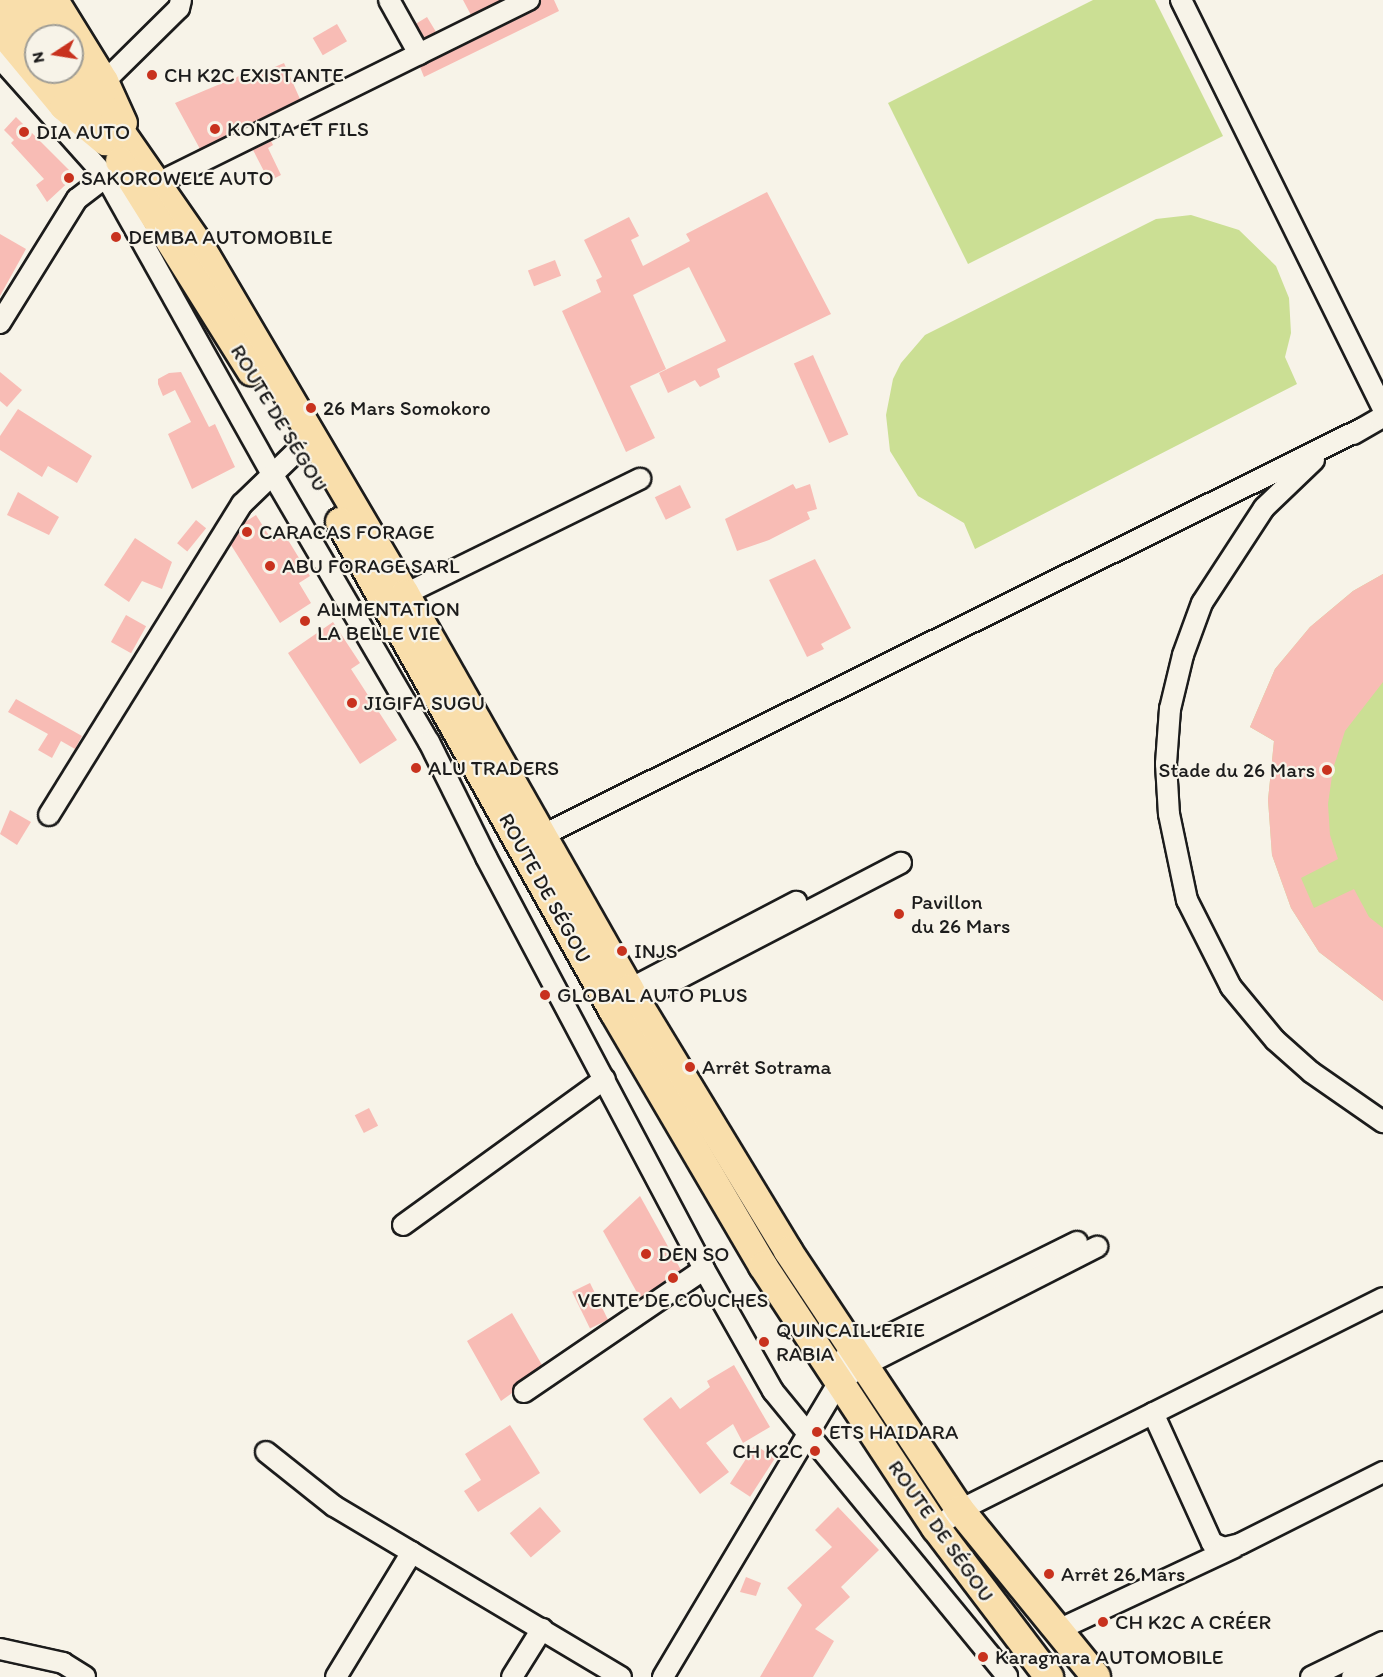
<!DOCTYPE html>
<meta charset="utf-8">
<style>
body{margin:0}
#map{position:relative;width:1383px;height:1677px;overflow:hidden;background:#f7f3e8;font-family:Itim,sans-serif}
div>[style]{position:absolute}
.green>*{inset:0;background:#cbdf94}
.building>*{inset:0;background:#f8bcb5;transform-origin:0 0}
.roads{filter:drop-shadow(2px 0 #1c1c1c) drop-shadow(-2px 0 #1c1c1c) drop-shadow(0 2px #1c1c1c) drop-shadow(0 -2px #1c1c1c)}
.minor>*{height:20px;margin:-10px;padding:0 10px;transform-origin:10px;border-radius:10px;background:#f7f3e8}
.major>*{height:26px;margin:-13px;padding:0 13px;transform-origin:13px;border-radius:13px;background:#f9deab}
.highway>*{height:28px;margin:-14px;padding:0 14px;transform-origin:14px;border-radius:14px;background:#f9deab}
.dots>*{width:16px;height:16px;translate:-50% -50%;box-sizing:border-box;border:3px solid #f7f3e8;border-radius:50%}
span{translate:-50% -50%;white-space:nowrap;text-align:center;line-height:1.15;-webkit-text-stroke:4.5px #f7f3e8;paint-order:stroke}
.poi-label{font-size:21px;color:#1c1c1c}
.left{translate:0 -50%;text-align:left}
.right{translate:-100% -50%;text-align:right}
.street-label{font-size:21px;color:#1c1c1c}
.north{position:absolute;left:24px;top:24px;width:60px;height:60px;box-sizing:border-box;background:#f7f3e8;border:2px solid #9f9d96;border-radius:50%;rotate:258deg;font-size:16px;font-weight:700;line-height:24px;text-align:center;color:#1c1c1c}
.north::after{content:'';display:block;margin:auto;width:21px;height:27px;background:#c8321e;clip-path:polygon(50% 0,100% 100%,50% 72%,0 100%)}
</style>
<div id="map">
<div class="green">
<i style="clip-path:polygon(1093px 0,1155px 0,1223px 136px,968px 264px,888px 103px)"></i>
<i style="clip-path:polygon(1191px 215px,1239px 230px,1276px 266px,1289px 298px,1291px 333px,1285px 357px,1297px 384px,975px 549px,964px 523px,918px 496px,890px 451px,886px 415px,893px 379px,901px 363px,925px 335px,1156px 219px)"></i>
<i style="clip-path:polygon(1383px 574px,1383px 1001px,1319px 952px,1291px 908px,1272px 855px,1268px 800px,1274px 741px,1250px 727px,1275px 669px,1310px 627px,1353px 591px)"></i>
</div>
<div class="building">
<i style="clip-path:polygon(463px 0,502px 0,471px 15px)"></i>
<i style="clip-path:polygon(541px 0,554px 0,559px 11px,424px 77px,420px 67px,534px 11px)"></i>
<i style="left:427px;top:17px;width:17px;height:13px;rotate:59deg"></i>
<i style="left:337px;top:24px;width:20px;height:28px;rotate:60deg"></i>
<i style="clip-path:polygon(284px 63px,300px 99px,200px 149px,175px 103px,239px 76px,242px 81px)"></i>
<i style="clip-path:polygon(16px 117px,75px 176px,47px 202px,36px 185px,44px 179px,11px 143px,14px 140px,4px 130px)"></i>
<i style="clip-path:polygon(271px 141px,273px 145px,268px 148px,281px 175px,269px 181px,253px 150px)"></i>
<i style="clip-path:polygon(767px 192px,831px 314px,717px 369px,720px 377px,700px 387px,695px 380px,668px 393px,659px 373px,726px 341px,689px 267px,633px 295px,666px 369px,630px 386px,655px 438px,626px 452px,562px 311px,601px 292px,596px 280px,602px 277px,584px 240px,629px 217px,639px 236px,631px 240px,643px 266px,690px 241px,686px 234px)"></i>
<i style="clip-path:polygon(0 234px,26px 249px,0 296px)"></i>
<i style="left:555px;top:260px;width:17px;height:29px;rotate:69deg"></i>
<i style="left:813px;top:355px;width:87px;height:21px;rotate:66deg"></i>
<i style="clip-path:polygon(0 372px,22px 390px,7px 407px,0 401px)"></i>
<i style="clip-path:polygon(181px 372px,209px 427px,215px 424px,235px 467px,192px 489px,168px 434px,191px 422px,175px 390px,163px 396px,158px 384px,158px 379px,169px 373px)"></i>
<i style="clip-path:polygon(18px 409px,92px 456px,77px 483px,48px 466px,42px 477px,0 450px,0 436px)"></i>
<i style="clip-path:polygon(793px 484px,796px 489px,810px 484px,817px 509px,807px 512px,810px 519px,769px 540px,737px 551px,725px 519px)"></i>
<i style="left:680px;top:485px;width:25px;height:28px;rotate:64deg"></i>
<i style="clip-path:polygon(18px 492px,59px 517px,49px 535px,7px 515px)"></i>
<i style="clip-path:polygon(256px 515px,273px 542px,285px 535px,310px 576px,299px 583px,311px 603px,280px 623px,231px 545px,245px 522px)"></i>
<i style="left:196px;top:520px;width:13px;height:30px;rotate:39deg"></i>
<i style="clip-path:polygon(135px 538px,172px 562px,162px 589px,142px 581px,129px 602px,104px 585px)"></i>
<i style="clip-path:polygon(815px 559px,851px 628px,821px 644px,824px 649px,807px 657px,769px 580px)"></i>
<i style="clip-path:polygon(1383px 574px,1383px 682px,1345px 731px,1333px 769px,1328px 804px,1330px 835px,1338px 859px,1301px 878px,1314px 908px,1354px 889px,1369px 917px,1383px 928px,1383px 1001px,1319px 952px,1291px 908px,1272px 855px,1268px 800px,1274px 741px,1250px 727px,1275px 669px,1310px 627px,1353px 591px)"></i>
<i style="left:126px;top:615px;width:23px;height:31px;rotate:29deg"></i>
<i style="clip-path:polygon(333px 622px,360px 663px,351px 669px,397px 740px,360px 764px,288px 653px)"></i>
<i style="clip-path:polygon(16px 699px,82px 736px,75px 749px,61px 741px,52px 758px,38px 750px,48px 734px,8px 712px)"></i>
<i style="clip-path:polygon(10px 810px,31px 822px,17px 845px,0 834px)"></i>
<i style="left:369px;top:1108px;width:20px;height:16px;rotate:63deg"></i>
<i style="clip-path:polygon(640px 1196px,681px 1270px,640px 1298px,603px 1231px)"></i>
<i style="left:590px;top:1283px;width:41px;height:20px;rotate:64deg"></i>
<i style="clip-path:polygon(512px 1313px,542px 1365px,517px 1382px,512px 1393px,501px 1401px,467px 1341px)"></i>
<i style="clip-path:polygon(734px 1365px,770px 1427px,743px 1443px,733px 1424px,706px 1443px,729px 1472px,700px 1494px,643px 1419px,671px 1397px,680px 1409px,710px 1387px,707px 1381px)"></i>
<i style="clip-path:polygon(510px 1425px,540px 1473px,478px 1512px,464px 1491px,481px 1480px,465px 1454px)"></i>
<i style="left:755px;top:1445px;width:24px;height:46px;rotate:33deg"></i>
<i style="left:540px;top:1507px;width:32px;height:40px;rotate:49deg"></i>
<i style="clip-path:polygon(838px 1507px,879px 1550px,841px 1587px,850px 1597px,815px 1629px,834px 1641px,813px 1677px,760px 1677px,802px 1605px,787px 1588px,832px 1547px,815px 1530px)"></i>
<i style="clip-path:polygon(746px 1577px,761px 1583px,756px 1596px,740px 1592px)"></i>
</div>
<div class="roads">
<div class="minor">
<i style="left:389px;top:0;width:62px;rotate:60.9deg"></i>
<i style="left:1181px;top:0;width:455px;rotate:63.7deg"></i>
<i style="left:0;top:58px;width:159px;rotate:48.3deg"></i>
<i style="left:106px;top:177px;width:344px;rotate:60.8deg"></i>
<i style="left:274px;top:477px;width:307px;rotate:59.7deg"></i>
<i style="left:429px;top:742px;width:128px;rotate:63.6deg"></i>
<i style="left:486px;top:857px;width:466px;rotate:62.1deg"></i>
<i style="left:704px;top:1269px;width:140px;rotate:60.5deg"></i>
<i style="left:773px;top:1391px;width:369px;rotate:50.6deg"></i>
<i style="left:105px;top:81px;width:104px;rotate:-44.6deg"></i>
<i style="left:179px;top:8px;width:8px;rotate:-76deg"></i>
<i style="left:158px;top:183px;width:414px;rotate:-26.3deg"></i>
<i style="left:0;top:323px;width:146px;rotate:-58.2deg"></i>
<i style="left:77px;top:199px;width:48px;rotate:-37.3deg"></i>
<i style="left:1353px;top:434px;width:34px;rotate:-30deg"></i>
<i style="left:1314px;top:460px;width:69px;rotate:136.2deg"></i>
<i style="left:1264px;top:508px;width:113px;rotate:123.1deg"></i>
<i style="left:1202px;top:603px;width:55px;rotate:110.1deg"></i>
<i style="left:1183px;top:655px;width:56px;rotate:103.5deg"></i>
<i style="left:1170px;top:709px;width:55px;rotate:94.2deg"></i>
<i style="left:1166px;top:764px;width:50px;rotate:86.6deg"></i>
<i style="left:1169px;top:814px;width:88px;rotate:78.2deg"></i>
<i style="left:1187px;top:900px;width:97px;rotate:63.2deg"></i>
<i style="left:1231px;top:987px;width:69px;rotate:50.3deg"></i>
<i style="left:1275px;top:1040px;width:48px;rotate:41.6deg"></i>
<i style="left:1311px;top:1072px;width:88px;rotate:34.8deg"></i>
<i style="left:405px;top:594px;width:262px;rotate:-26.1deg"></i>
<i style="left:49px;top:815px;width:366px;rotate:-58.2deg"></i>
<i style="left:242px;top:504px;width:81px;rotate:-44deg"></i>
<i style="left:531px;top:841px;width:929px;rotate:-26.4deg"></i>
<i style="left:620px;top:994px;width:199px;rotate:-27.6deg"></i>
<i style="left:626px;top:1006px;width:310px;rotate:-27.5deg"></i>
<i style="left:403px;top:1225px;width:249px;rotate:-35.9deg"></i>
<i style="left:845px;top:1357px;width:259px;rotate:-26.4deg"></i>
<i style="left:524px;top:1392px;width:218px;rotate:-34.3deg"></i>
<i style="left:1153px;top:1413px;width:143px;rotate:65.6deg"></i>
<i style="left:1212px;top:1543px;width:13px;rotate:23deg"></i>
<i style="left:1224px;top:1548px;width:16px;rotate:-14deg"></i>
<i style="left:1240px;top:1544px;width:160px;rotate:-26.7deg"></i>
<i style="left:266px;top:1452px;width:87px;rotate:38.5deg"></i>
<i style="left:334px;top:1506px;width:334px;rotate:30.8deg"></i>
<i style="left:936px;top:1528px;width:30px;rotate:-37deg"></i>
<i style="left:960px;top:1510px;width:473px;rotate:-26.6deg"></i>
<i style="left:1058px;top:1630px;width:195px;rotate:-25.1deg"></i>
<i style="left:0;top:1649px;width:65px;rotate:12.5deg"></i>
<i style="left:63px;top:1663px;width:26px;rotate:32deg"></i>
<i style="left:336px;top:1677px;width:146px;rotate:-58.7deg"></i>
<i style="left:512px;top:1677px;width:57px;rotate:-58deg"></i>
<i style="left:663px;top:1677px;width:344px;rotate:-59.2deg"></i>
<i style="left:839px;top:1382px;width:29px;rotate:-34deg"></i>
<i style="left:863px;top:1366px;width:263px;rotate:-27deg"></i>
<i style="left:1311px;top:1677px;width:80px;rotate:-25.9deg"></i>
<i style="left:1352px;top:1677px;width:34px;rotate:-26deg"></i>
</div>
<div class="major">
<i style="left:55px;top:0;width:95px;rotate:58.3deg"></i>
<i style="left:105px;top:81px;width:46px;rotate:65.7deg"></i>
<i style="left:0;top:31px;width:99px;rotate:50.3deg"></i>
<i style="left:63px;top:107px;width:55px;rotate:39.8deg"></i>
</div>
<div class="highway">
<i style="left:1px;top:0;width:59px;rotate:53.3deg"></i>
<i style="left:30px;top:0;width:44px;rotate:55.2deg"></i>
<i style="left:72px;top:62px;width:224px;rotate:55.2deg"></i>
<i style="left:200px;top:246px;width:404px;rotate:59.5deg"></i>
<i style="left:405px;top:594px;width:454px;rotate:60.4deg"></i>
<i style="left:629px;top:989px;width:306px;rotate:58.7deg"></i>
<i style="left:788px;top:1251px;width:311px;rotate:56.4deg"></i>
<i style="left:960px;top:1510px;width:215px;rotate:50.8deg"></i>
<i style="left:54px;top:72px;width:56px;rotate:53.7deg"></i>
<i style="left:120px;top:161px;width:248px;rotate:58deg"></i>
<i style="left:340px;top:522px;width:561px;rotate:60.79deg"></i>
<i style="left:614px;top:1012px;width:294px;rotate:59.6deg"></i>
<i style="left:763px;top:1266px;width:314px;rotate:56.6deg"></i>
<i style="left:936px;top:1528px;width:187px;rotate:52.8deg"></i>
</div>
</div>
<div class="dots">
<i style="left:152px;top:75px;background:#c8321e"></i>
<i style="left:215px;top:129px;background:#c8321e"></i>
<i style="left:24px;top:132px;background:#c8321e"></i>
<i style="left:69px;top:178px;background:#c8321e"></i>
<i style="left:116px;top:237px;background:#c8321e"></i>
<i style="left:311px;top:408px;background:#c8321e"></i>
<i style="left:247px;top:532px;background:#c8321e"></i>
<i style="left:270px;top:566px;background:#c8321e"></i>
<i style="left:305px;top:621px;background:#c8321e"></i>
<i style="left:352px;top:703px;background:#c8321e"></i>
<i style="left:416px;top:768px;background:#c8321e"></i>
<i style="left:1327px;top:770px;background:#c8321e"></i>
<i style="left:899px;top:914px;background:#c8321e"></i>
<i style="left:622px;top:951px;background:#c8321e"></i>
<i style="left:545px;top:995px;background:#c8321e"></i>
<i style="left:690px;top:1067px;background:#c8321e"></i>
<i style="left:646px;top:1254px;background:#c8321e"></i>
<i style="left:673px;top:1278px;background:#c8321e"></i>
<i style="left:764px;top:1342px;background:#c8321e"></i>
<i style="left:817px;top:1432px;background:#c8321e"></i>
<i style="left:815px;top:1451px;background:#c8321e"></i>
<i style="left:1049px;top:1574px;background:#c8321e"></i>
<i style="left:1103px;top:1622px;background:#c8321e"></i>
<i style="left:983px;top:1657px;background:#c8321e"></i>
</div>
<div class="poi-label">
<span class="left" style="left:164px;top:75px">CH K2C EXISTANTE</span>
<span class="left" style="left:227px;top:129px">KONTA ET FILS</span>
<span class="left" style="left:36px;top:132px">DIA AUTO</span>
<span class="left" style="left:81px;top:178px">SAKOROWELE AUTO</span>
<span class="left" style="left:128px;top:237px">DEMBA AUTOMOBILE</span>
<span class="left" style="left:323px;top:408px">26 Mars Somokoro</span>
<span class="left" style="left:259px;top:532px">CARACAS FORAGE</span>
<span class="left" style="left:282px;top:566px">ABU FORAGE SARL</span>
<span class="left" style="left:317px;top:621px">ALIMENTATION<br>LA BELLE VIE</span>
<span class="left" style="left:364px;top:703px">JIGIFA SUGU</span>
<span class="left" style="left:428px;top:768px">ALU TRADERS</span>
<span class="right" style="left:1315px;top:770px">Stade du 26 Mars</span>
<span class="left" style="left:911px;top:914px">Pavillon<br>du 26 Mars</span>
<span class="left" style="left:634px;top:951px">INJS</span>
<span class="left" style="left:557px;top:995px">GLOBAL AUTO PLUS</span>
<span class="left" style="left:702px;top:1067px">Arrêt Sotrama</span>
<span class="left" style="left:658px;top:1254px">DEN SO</span>
<span style="left:673px;top:1300px">VENTE DE COUCHES</span>
<span class="left" style="left:776px;top:1342px">QUINCAILLERIE<br>RABIA</span>
<span class="left" style="left:829px;top:1432px">ETS HAIDARA</span>
<span class="right" style="left:803px;top:1451px">CH K2C</span>
<span class="left" style="left:1061px;top:1574px">Arrêt 26 Mars</span>
<span class="left" style="left:1115px;top:1622px">CH K2C A CRÉER</span>
<span class="left" style="left:995px;top:1657px">Karagnara AUTOMOBILE</span>
</div>
<div class="street-label">
<span style="left:279px;top:418px;rotate:59deg">ROUTE DE SÉGOU</span>
<span style="left:545px;top:888px;rotate:61deg">ROUTE DE SÉGOU</span>
<span style="left:941px;top:1531px;rotate:55deg">ROUTE DE SÉGOU</span>
</div>
<div class="north">N</div>
</div>
